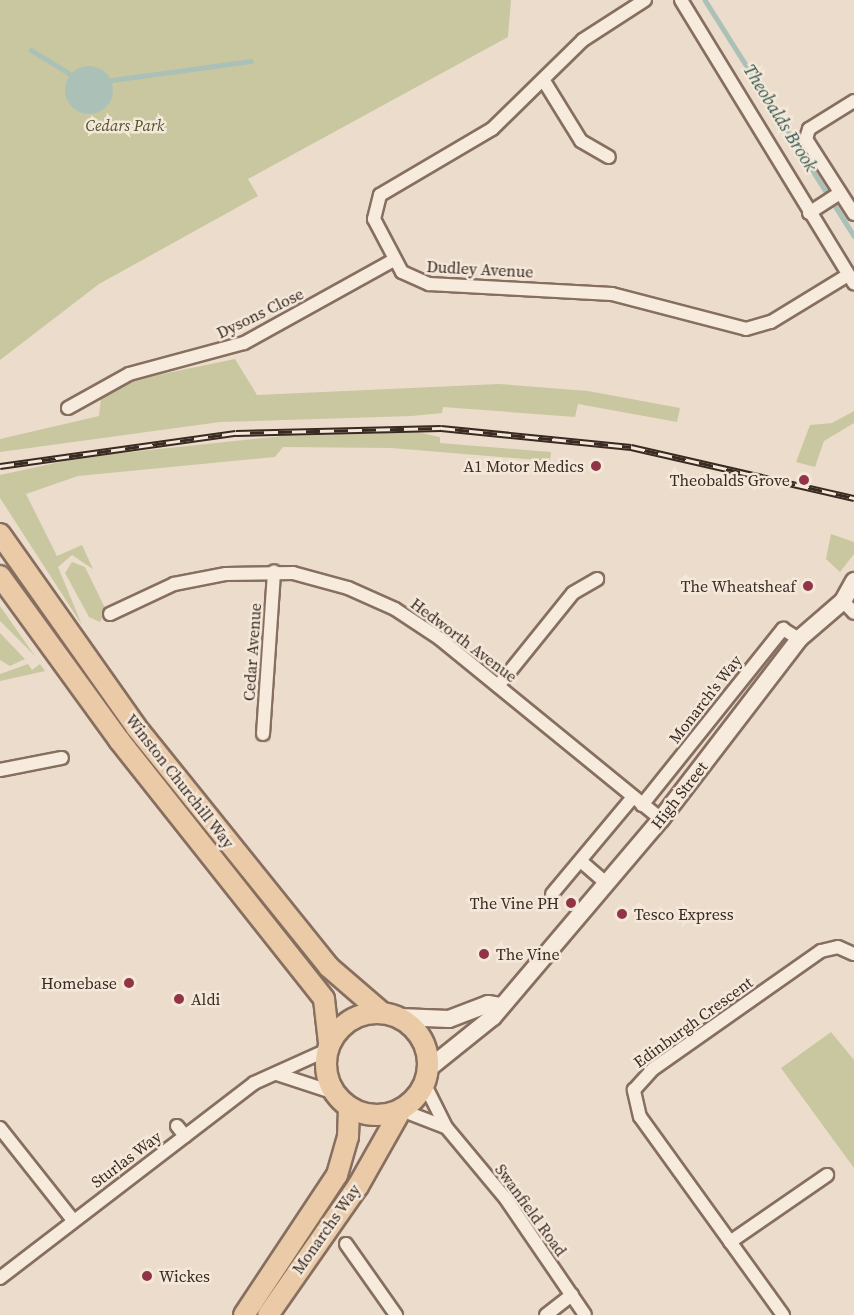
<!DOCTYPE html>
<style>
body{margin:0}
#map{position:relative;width:854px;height:1315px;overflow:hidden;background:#ecdccb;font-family:"Source Serif 4",serif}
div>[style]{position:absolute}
.green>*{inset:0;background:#c9c7a0}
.water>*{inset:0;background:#abc1b7}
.round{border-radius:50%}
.stream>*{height:4.5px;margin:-2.25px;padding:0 2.25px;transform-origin:2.25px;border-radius:2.25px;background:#abc1b7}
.roads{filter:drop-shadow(2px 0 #876f60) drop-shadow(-2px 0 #876f60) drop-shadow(0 2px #876f60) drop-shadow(0 -2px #876f60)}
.minor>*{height:12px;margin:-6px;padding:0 6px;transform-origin:6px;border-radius:6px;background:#f7ebde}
.secondary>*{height:16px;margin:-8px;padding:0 8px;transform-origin:8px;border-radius:8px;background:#f7ebde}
.primary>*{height:20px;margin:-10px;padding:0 10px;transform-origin:10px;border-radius:10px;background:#eacaa7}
.primary>.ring{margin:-10px;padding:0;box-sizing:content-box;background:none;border:20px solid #eacaa7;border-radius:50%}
.rail>*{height:7px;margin-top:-3.5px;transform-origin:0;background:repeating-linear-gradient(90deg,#f4e8da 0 14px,#392a22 0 28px);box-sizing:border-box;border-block:2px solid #392a22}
.dots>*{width:16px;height:16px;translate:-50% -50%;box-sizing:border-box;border:3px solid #f4e8da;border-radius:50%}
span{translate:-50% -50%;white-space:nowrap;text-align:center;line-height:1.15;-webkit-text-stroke:5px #f4e8da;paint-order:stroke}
.park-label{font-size:16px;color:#51542b;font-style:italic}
.street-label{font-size:16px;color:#392a22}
.poi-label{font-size:16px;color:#392a22}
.right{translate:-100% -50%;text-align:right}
.left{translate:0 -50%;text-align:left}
.water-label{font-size:18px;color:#33584f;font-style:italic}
</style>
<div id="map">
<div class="green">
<i style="clip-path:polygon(0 0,511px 0,508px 37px,248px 179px,258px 196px,99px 284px,0 360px)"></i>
<i style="clip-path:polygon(235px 359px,257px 395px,499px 384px,588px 391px,680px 408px,677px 422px,578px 404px,575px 417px,443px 407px,442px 413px,412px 416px,220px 422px,0 452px,0 439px,99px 416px,101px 398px,138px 379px)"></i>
<i style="clip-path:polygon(854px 411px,854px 423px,824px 441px,815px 467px,796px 462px,810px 425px,832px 423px)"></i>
<i style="clip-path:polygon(417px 432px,440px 437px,440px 443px,551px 452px,550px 461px,391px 448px,283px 447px,275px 457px,78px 476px,26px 494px,57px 556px,82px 545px,93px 569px,72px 555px,58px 567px,82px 625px,0 498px,0 475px,83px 457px,283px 436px)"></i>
<i style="clip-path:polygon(831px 534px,854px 542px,854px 554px,840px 572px,826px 559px)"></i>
<i style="clip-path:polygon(72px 562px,85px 567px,106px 610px,100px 622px,89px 617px,65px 573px)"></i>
<i style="clip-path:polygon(0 606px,35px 656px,0 621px)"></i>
<i style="clip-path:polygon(0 633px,25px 659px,10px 666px,0 660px)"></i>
<i style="clip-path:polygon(28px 664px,32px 670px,40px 664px,45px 671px,0 681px,0 674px)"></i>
<i style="clip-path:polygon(831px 1032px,854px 1060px,854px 1168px,781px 1068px)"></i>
</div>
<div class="water">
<i class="round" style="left:65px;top:66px;width:48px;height:48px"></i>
</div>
<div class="stream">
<i style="left:705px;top:0;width:279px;rotate:57.7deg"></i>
<i style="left:31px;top:50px;width:44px;rotate:31.2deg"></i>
<i style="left:112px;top:80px;width:140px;rotate:-7.8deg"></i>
</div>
<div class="roads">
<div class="minor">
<i style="left:645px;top:0;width:74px;rotate:147.2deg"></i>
<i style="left:583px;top:40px;width:127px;rotate:135.6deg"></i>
<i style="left:492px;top:129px;width:130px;rotate:149.5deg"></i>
<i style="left:380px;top:195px;width:25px;rotate:104deg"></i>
<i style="left:374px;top:219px;width:60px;rotate:62.2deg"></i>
<i style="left:402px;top:272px;width:30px;rotate:24deg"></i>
<i style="left:429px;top:284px;width:183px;rotate:3.1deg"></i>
<i style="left:612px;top:294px;width:138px;rotate:14.6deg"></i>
<i style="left:746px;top:329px;width:26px;rotate:-16deg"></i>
<i style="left:771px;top:322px;width:90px;rotate:-31.4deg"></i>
<i style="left:681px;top:0;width:332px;rotate:58.6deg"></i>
<i style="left:544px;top:81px;width:70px;rotate:58.3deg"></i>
<i style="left:581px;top:141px;width:32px;rotate:30deg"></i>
<i style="left:854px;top:101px;width:53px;rotate:148.1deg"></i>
<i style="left:809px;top:129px;width:10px;rotate:107deg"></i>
<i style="left:806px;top:139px;width:89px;rotate:57.4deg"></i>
<i style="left:809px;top:213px;width:37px;rotate:-33deg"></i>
<i style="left:68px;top:408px;width:70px;rotate:-29.1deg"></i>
<i style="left:129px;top:374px;width:119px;rotate:-15.1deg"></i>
<i style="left:244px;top:343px;width:171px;rotate:-29deg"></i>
<i style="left:843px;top:601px;width:16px;rotate:47deg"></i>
<i style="left:110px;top:614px;width:71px;rotate:-25.1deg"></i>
<i style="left:174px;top:584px;width:53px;rotate:-10.9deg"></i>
<i style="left:226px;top:574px;width:67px;rotate:-0.9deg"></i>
<i style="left:293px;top:573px;width:57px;rotate:15.3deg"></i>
<i style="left:348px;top:588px;width:51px;rotate:24.1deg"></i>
<i style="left:395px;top:609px;width:53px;rotate:33.4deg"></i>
<i style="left:439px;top:638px;width:286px;rotate:39.2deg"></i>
<i style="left:498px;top:686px;width:119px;rotate:-51.1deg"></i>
<i style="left:573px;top:593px;width:28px;rotate:-30deg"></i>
<i style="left:263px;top:734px;width:163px;rotate:-86.1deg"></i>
<i style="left:0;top:770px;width:63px;rotate:-11deg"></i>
<i style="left:642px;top:805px;width:226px;rotate:-51.3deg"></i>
<i style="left:783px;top:629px;width:19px;rotate:32deg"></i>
<i style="left:583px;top:863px;width:32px;rotate:41deg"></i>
<i style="left:552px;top:894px;width:126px;rotate:-50.1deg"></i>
<i style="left:277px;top:1074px;width:61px;rotate:18.1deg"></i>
<i style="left:424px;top:1083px;width:49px;rotate:63.4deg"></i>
<i style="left:446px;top:1127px;width:94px;rotate:50.2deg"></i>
<i style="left:506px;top:1199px;width:140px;rotate:55.7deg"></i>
<i style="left:401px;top:1110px;width:47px;rotate:21.1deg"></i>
<i style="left:177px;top:1126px;width:13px;rotate:51deg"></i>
<i style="left:0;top:1128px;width:117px;rotate:51.6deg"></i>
<i style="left:730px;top:1242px;width:118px;rotate:-34.6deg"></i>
<i style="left:346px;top:1244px;width:87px;rotate:54.8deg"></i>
<i style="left:0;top:1278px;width:320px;rotate:-37.5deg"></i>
<i style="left:254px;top:1083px;width:80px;rotate:-24.3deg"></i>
<i style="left:546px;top:1315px;width:33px;rotate:-38deg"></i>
<i style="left:783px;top:1315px;width:244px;rotate:-125.8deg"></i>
<i style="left:640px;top:1117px;width:28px;rotate:-103deg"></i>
<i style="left:634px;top:1090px;width:28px;rotate:-48deg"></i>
<i style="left:653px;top:1069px;width:205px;rotate:-35.1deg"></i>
<i style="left:821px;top:951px;width:17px;rotate:-13deg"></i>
<i style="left:838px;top:947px;width:17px;rotate:24deg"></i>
</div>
<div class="secondary">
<i style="left:400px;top:1017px;width:49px;rotate:2.3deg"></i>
<i style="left:449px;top:1019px;width:42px;rotate:-21deg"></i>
<i style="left:488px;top:1004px;width:12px;rotate:9deg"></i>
<i style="left:428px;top:1069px;width:83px;rotate:-38.7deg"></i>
<i style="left:493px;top:1017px;width:260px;rotate:-49.7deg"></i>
<i style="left:661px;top:819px;width:227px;rotate:-52.5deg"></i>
<i style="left:799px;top:639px;width:58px;rotate:-40.8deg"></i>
<i style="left:843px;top:601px;width:23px;rotate:-61deg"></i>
</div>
<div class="primary">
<i style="left:0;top:534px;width:236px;rotate:54.8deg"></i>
<i style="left:136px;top:727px;width:308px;rotate:51.2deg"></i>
<i style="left:329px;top:967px;width:67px;rotate:40.8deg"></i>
<i style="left:0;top:576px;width:203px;rotate:54deg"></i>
<i style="left:119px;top:740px;width:330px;rotate:51.6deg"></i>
<i style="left:324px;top:999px;width:44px;rotate:83.5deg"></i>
<i class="ring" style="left:326px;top:1013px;width:82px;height:82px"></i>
<i style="left:244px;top:1315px;width:168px;rotate:-56.4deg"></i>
<i style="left:337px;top:1175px;width:40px;rotate:-74deg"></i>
<i style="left:348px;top:1137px;width:30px;rotate:-88deg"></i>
<i style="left:268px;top:1315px;width:157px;rotate:-55.1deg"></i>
<i style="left:358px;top:1186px;width:87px;rotate:-60.5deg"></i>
</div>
</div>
<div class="rail">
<i style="left:0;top:466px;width:238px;rotate:-8deg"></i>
<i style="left:236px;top:433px;width:205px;rotate:-1.4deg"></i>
<i style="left:441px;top:428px;width:191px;rotate:5.7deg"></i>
<i style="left:631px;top:447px;width:229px;rotate:12.9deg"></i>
</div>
<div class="dots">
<i style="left:596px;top:466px;background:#913546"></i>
<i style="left:804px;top:480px;background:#913546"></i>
<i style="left:808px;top:586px;background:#913546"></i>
<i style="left:571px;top:903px;background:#913546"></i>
<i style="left:622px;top:914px;background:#913546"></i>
<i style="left:484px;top:954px;background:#913546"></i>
<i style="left:129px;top:983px;background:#913546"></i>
<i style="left:179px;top:999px;background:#913546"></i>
<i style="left:147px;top:1276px;background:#913546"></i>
</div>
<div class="park-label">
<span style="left:125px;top:125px">Cedars Park</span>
</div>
<div class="street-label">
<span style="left:480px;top:269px;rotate:3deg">Dudley Avenue</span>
<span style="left:260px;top:313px;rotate:-26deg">Dysons Close</span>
<span style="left:464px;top:640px;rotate:37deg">Hedworth Avenue</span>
<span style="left:252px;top:652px;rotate:-86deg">Cedar Avenue</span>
<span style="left:705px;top:699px;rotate:-52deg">Monarch's Way</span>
<span style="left:180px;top:781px;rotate:52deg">Winston Churchill Way</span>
<span style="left:679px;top:795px;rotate:-52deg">High Street</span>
<span style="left:693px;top:1022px;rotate:-36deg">Edinburgh Crescent</span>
<span style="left:126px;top:1159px;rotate:-37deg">Sturlas Way</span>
<span style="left:531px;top:1210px;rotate:54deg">Swanfield Road</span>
<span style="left:326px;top:1229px;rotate:-55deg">Monarchs Way</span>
</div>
<div class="poi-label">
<span class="right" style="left:584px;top:466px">A1 Motor Medics</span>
<span class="right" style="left:790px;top:480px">Theobalds Grove</span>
<span class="right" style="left:796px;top:586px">The Wheatsheaf</span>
<span class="right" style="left:559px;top:903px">The Vine PH</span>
<span class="left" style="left:634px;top:914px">Tesco Express</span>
<span class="left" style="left:496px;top:954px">The Vine</span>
<span class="right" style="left:117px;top:983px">Homebase</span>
<span class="left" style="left:191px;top:999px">Aldi</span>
<span class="left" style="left:159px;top:1276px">Wickes</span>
</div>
<div class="water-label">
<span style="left:780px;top:118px;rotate:58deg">Theobalds Brook</span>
</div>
</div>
